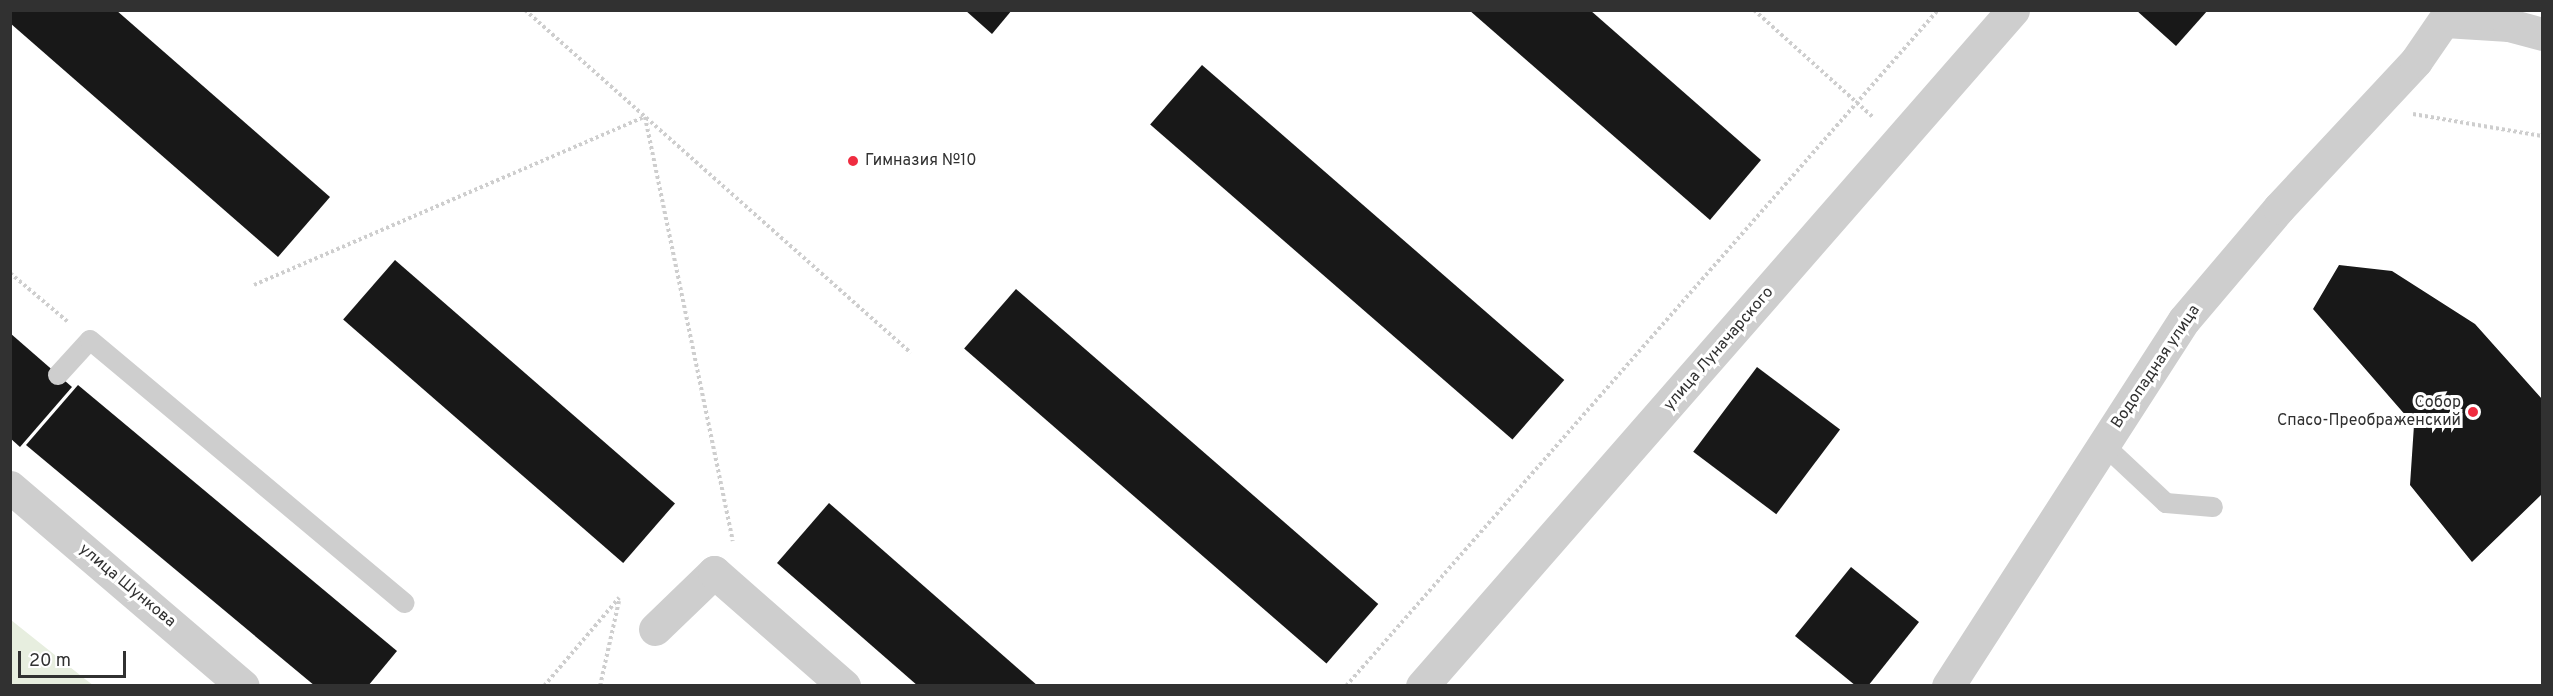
<!DOCTYPE html>
<meta charset="utf-8">
<style>
body{margin:0}
#map{position:relative;width:2553px;height:696px;overflow:hidden;background:#fff;font-family:Overpass,sans-serif}
div>[style]{position:absolute}
.green>*{inset:0;background:#e7eedf}
.building>*{inset:0;background:#181818;transform-origin:0 0}
.path>*{height:4px;margin-top:-2px;transform-origin:0;background:repeating-linear-gradient(90deg,#cecece 0 3px,transparent 0 6px)}
.service>*{height:20px;margin:-10px;padding:0 10px;transform-origin:10px;border-radius:10px;background:#cecece}
.minor>*{height:33px;margin:-16.5px;padding:0 16.5px;transform-origin:16.5px;border-radius:16.5px;background:#cecece}
.tertiary>*{height:33px;margin:-16.5px;padding:0 16.5px;transform-origin:16.5px;border-radius:16.5px;background:#cecece}
.dots>*{width:16px;height:16px;translate:-50% -50%;box-sizing:border-box;border:3px solid #fff;border-radius:50%}
span{translate:-50% -50%;white-space:nowrap;text-align:center;line-height:1.15;-webkit-text-stroke:6px #fff;paint-order:stroke}
.poi-label{font-size:16px;color:#313131}
.left{translate:0 -50%;text-align:left}
.right{translate:-100% -50%;text-align:right}
.street-label{font-size:16px;color:#313131}
.frame{position:absolute;inset:0;border:12px solid #313131;pointer-events:none}
.scale{position:absolute;left:18px;top:651px;width:108px;height:27px;box-sizing:border-box;border:3px solid #313131;border-top:0;padding-left:8px;font-size:18px;line-height:21px;white-space:nowrap;color:#313131;-webkit-text-stroke:4px #fff;paint-order:stroke}
</style>
<div id="map">
<div class="green">
<i style="clip-path:polygon(11px 620px,85px 679px,93px 685px,11px 685px)"></i>
</div>
<div class="building">
<i style="clip-path:polygon(10px 10px,116px 10px,330px 197px,278px 257px,10px 23px)"></i>
<i style="clip-path:polygon(965px 10px,1012px 10px,992px 34px)"></i>
<i style="clip-path:polygon(1469px 10px,1590px 10px,1761px 160px,1710px 220px)"></i>
<i style="clip-path:polygon(2136px 10px,2208px 10px,2176px 46px)"></i>
<i style="left:1202px;top:65px;width:480px;height:79px;rotate:41deg"></i>
<i style="left:395px;top:260px;width:371px;height:79px;rotate:41deg"></i>
<i style="clip-path:polygon(2339px 265px,2392px 271px,2475px 324px,2542px 399px,2542px 494px,2472px 562px,2410px 485px,2414px 425px,2313px 309px)"></i>
<i style="left:1016px;top:289px;width:480px;height:79px;rotate:41deg"></i>
<i style="clip-path:polygon(10px 333px,72px 387px,20px 447px,10px 438px)"></i>
<i style="left:1757px;top:367px;width:104px;height:106px;rotate:37deg"></i>
<i style="clip-path:polygon(78px 385px,397px 651px,368px 686px,315px 686px,26px 445px)"></i>
<i style="clip-path:polygon(829px 503px,1038px 686px,918px 686px,777px 563px)"></i>
<i style="clip-path:polygon(1851px 567px,1919px 622px,1868px 686px,1856px 686px,1795px 636px)"></i>
</div>
<div class="path">
<i style="left:525px;top:10px;width:516px;rotate:41.62deg"></i>
<i style="left:1754px;top:10px;width:161px;rotate:42deg"></i>
<i style="left:2413px;top:114px;width:131px;rotate:9.7deg"></i>
<i style="left:10px;top:273px;width:76px;rotate:40.2deg"></i>
<i style="left:254px;top:285px;width:426px;rotate:-23.3deg"></i>
<i style="left:645px;top:117px;width:433px;rotate:78.3deg"></i>
<i style="left:544px;top:686px;width:116px;rotate:-49.6deg"></i>
<i style="left:600px;top:686px;width:87px;rotate:-77.4deg"></i>
<i style="left:1346px;top:686px;width:899px;rotate:-48.79deg"></i>
</div>
<div class="service">
<i style="left:58px;top:375px;width:47px;rotate:-47.6deg"></i>
<i style="left:90px;top:340px;width:410px;rotate:39.9deg"></i>
<i style="left:2104px;top:445px;width:85px;rotate:43.1deg"></i>
<i style="left:2166px;top:503px;width:47px;rotate:4.9deg"></i>
</div>
<div class="minor">
<i style="left:10px;top:487px;width:306px;rotate:40.5deg"></i>
<i style="left:655px;top:629px;width:82px;rotate:-44deg"></i>
<i style="left:714px;top:572px;width:173px;rotate:41.2deg"></i>
<i style="left:1422px;top:686px;width:898px;rotate:-48.84deg"></i>
</div>
<div class="tertiary">
<i style="left:2445px;top:21px;width:64px;rotate:3.6deg"></i>
<i style="left:2509px;top:25px;width:34px;rotate:15deg"></i>
<i style="left:1948px;top:686px;width:435px;rotate:-57.2deg"></i>
<i style="left:2184px;top:320px;width:147px;rotate:-49.7deg"></i>
<i style="left:2279px;top:208px;width:201px;rotate:-47deg"></i>
<i style="left:2416px;top:61px;width:62px;rotate:-55.5deg"></i>
</div>
<div class="dots">
<i style="left:853px;top:161px;background:#ef2c40"></i>
<i style="left:2473px;top:412px;background:#ef2c40"></i>
</div>
<div class="poi-label">
<span class="left" style="left:865px;top:161px">Гимназия №10</span>
<span class="right" style="left:2461px;top:412px">Собор<br>Спасо-Преображенский</span>
</div>
<div class="street-label">
<span style="left:1719px;top:349px;rotate:-49deg">улица Луначарского</span>
<span style="left:2156px;top:367px;rotate:-56deg">Водопадная улица</span>
<span style="left:127px;top:586px;rotate:40deg">улица Шункова</span>
</div>
<div class="frame"></div>
<div class="scale">20 m</div>
</div>
